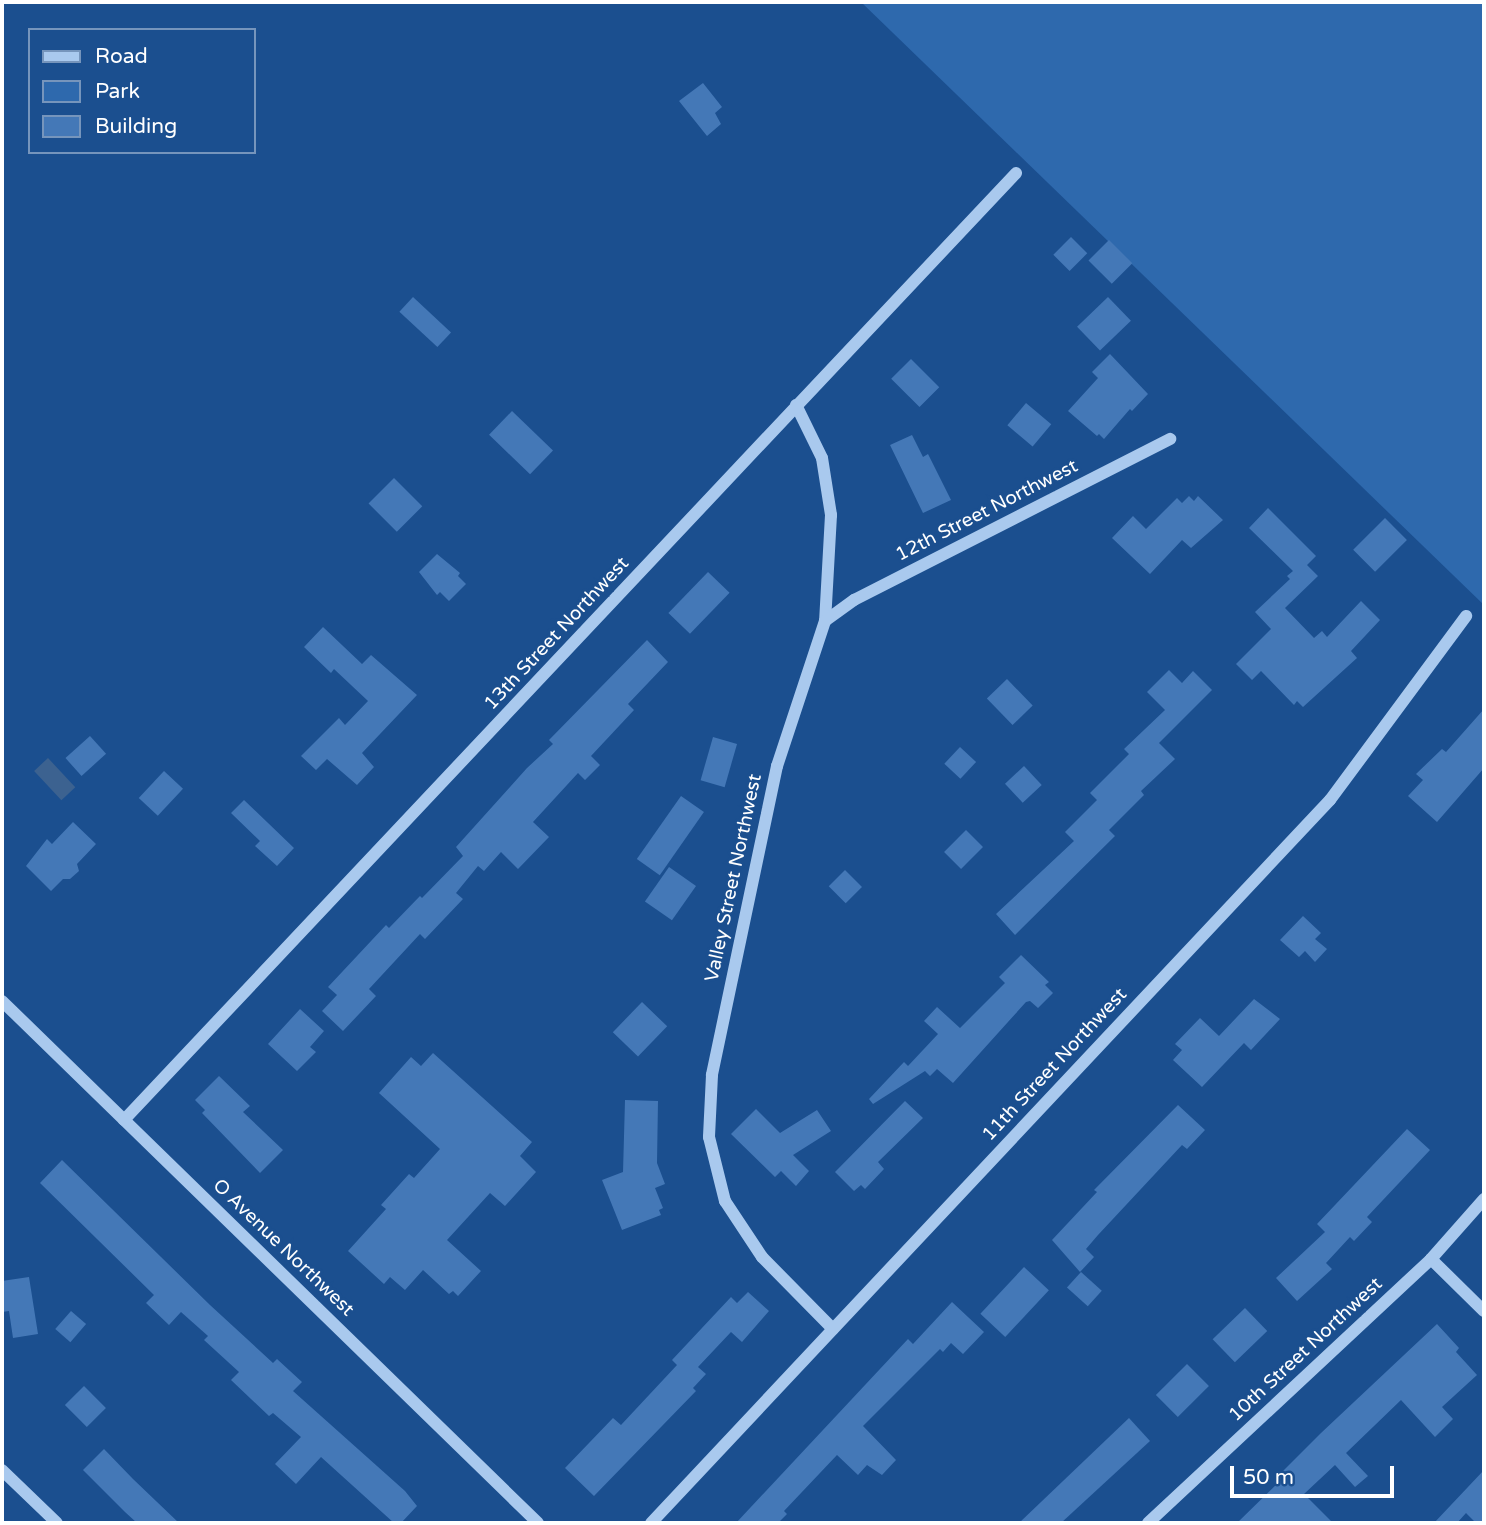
<!DOCTYPE html>
<style>
body{margin:0}
#map{position:relative;width:1486px;height:1525px;overflow:hidden;background:#1b4f8f;font-family:"Varela Round",sans-serif}
div>[style]{position:absolute}
.green>*{inset:0;background:#2e69ad}
.water>*{inset:0;background:#3c6290;transform-origin:0 0}
.building>*{inset:0;background:#4478b7;transform-origin:0 0}
.minor>*{height:12px;margin:-6px;padding:0 6px;transform-origin:6px;border-radius:6px;background:#a9c9ee}
span{translate:-50% -50%;white-space:nowrap;text-align:center;line-height:1.15;-webkit-text-stroke:6px #1b4f8f;paint-order:stroke}
.street-label{font-size:19px;color:#fff}
.frame{position:absolute;inset:0;border:4px solid #fff;pointer-events:none}
.legend{position:absolute;left:28px;top:28px;width:228px;height:126px;box-sizing:border-box;background:#1b4f8f;border:2px solid #7695bc;margin:0;padding:9px 12px;list-style:none;font-size:21px;color:#fff}
.legend li{display:flex;align-items:center;gap:14px;height:35px}
.legend b{width:35px;border:2px solid #7695bc}
.scale{position:absolute;left:1230px;top:1466px;width:164px;height:32px;box-sizing:border-box;border:4px solid #fff;border-top:0;padding-left:9px;font-size:21px;line-height:24px;white-space:nowrap;color:#fff;-webkit-text-stroke:5px #1b4f8f;paint-order:stroke}
</style>
<div id="map">
<div class="green">
<i style="clip-path:polygon(861px 2px,1484px 2px,1484px 605px)"></i>
</div>
<div class="water">
<i style="left:48px;top:758px;width:40px;height:19px;rotate:47deg"></i>
</div>
<div class="building">
<i style="clip-path:polygon(703px 83px,722px 107px,715px 113px,721px 124px,707px 136px,679px 101px)"></i>
<i style="left:1071px;top:237px;width:23px;height:25px;rotate:45deg"></i>
<i style="left:1109px;top:240px;width:33px;height:29px;rotate:45deg"></i>
<i style="left:413px;top:297px;width:52px;height:20px;rotate:43deg"></i>
<i style="left:1108px;top:297px;width:33px;height:43px;rotate:46deg"></i>
<i style="clip-path:polygon(1110px 354px,1148px 394px,1132px 411px,1130px 409px,1104px 439px,1099px 434px,1097px 436px,1068px 411px,1098px 378px,1092px 372px)"></i>
<i style="left:911px;top:359px;width:40px;height:28px;rotate:45deg"></i>
<i style="left:1026px;top:403px;width:33px;height:29px;rotate:40deg"></i>
<i style="left:512px;top:411px;width:57px;height:33px;rotate:44deg"></i>
<i style="clip-path:polygon(912px 435px,923px 457px,928px 454px,951px 500px,923px 513px,890px 445px)"></i>
<i style="left:394px;top:478px;width:40px;height:36px;rotate:45deg"></i>
<i style="clip-path:polygon(1189px 496px,1194px 501px,1198px 496px,1223px 520px,1191px 548px,1182px 540px,1150px 574px,1112px 538px,1133px 516px,1146px 529px,1177px 498px,1182px 503px)"></i>
<i style="clip-path:polygon(1268px 508px,1316px 556px,1307px 565px,1318px 576px,1285px 608px,1314px 638px,1322px 631px,1327px 637px,1361px 601px,1380px 620px,1351px 651px,1357px 658px,1303px 707px,1297px 701px,1294px 705px,1261px 671px,1252px 680px,1236px 664px,1271px 629px,1255px 612px,1290px 579px,1287px 576px,1293px 571px,1249px 528px)"></i>
<i style="left:1385px;top:518px;width:31px;height:45px;rotate:45deg"></i>
<i style="clip-path:polygon(437px 554px,460px 573px,458px 576px,466px 584px,449px 601px,440px 592px,437px 595px,419px 572px)"></i>
<i style="left:708px;top:572px;width:30px;height:57px;rotate:44deg"></i>
<i style="clip-path:polygon(323px 627px,362px 664px,371px 655px,417px 695px,362px 753px,374px 767px,357px 785px,327px 759px,316px 770px,301px 756px,339px 718px,345px 725px,368px 701px,334px 669px,331px 673px,304px 647px)"></i>
<i style="clip-path:polygon(647px 640px,668px 662px,628px 704px,634px 710px,591px 756px,600px 765px,585px 780px,578px 773px,533px 822px,549px 837px,518px 869px,501px 852px,484px 871px,478px 866px,456px 893px,463px 899px,425px 939px,420px 934px,369px 989px,376px 996px,343px 1031px,322px 1011px,337px 995px,328px 987px,386px 925px,389px 928px,420px 896px,422px 898px,463px 856px,456px 847px,527px 768px,553px 744px,549px 740px)"></i>
<i style="clip-path:polygon(1169px 670px,1182px 683px,1193px 671px,1212px 690px,1159px 743px,1175px 759px,1141px 791px,1144px 795px,1109px 830px,1115px 836px,1015px 935px,996px 914px,1074px 841px,1065px 832px,1097px 800px,1090px 793px,1129px 754px,1124px 749px,1165px 710px,1147px 692px)"></i>
<i style="left:1007px;top:679px;width:37px;height:28px;rotate:46deg"></i>
<i style="clip-path:polygon(1484px 709px,1484px 768px,1437px 822px,1408px 796px,1423px 780px,1416px 774px,1442px 749px,1446px 752px)"></i>
<i style="left:90px;top:736px;width:24px;height:33px;rotate:48deg"></i>
<i style="left:713px;top:737px;width:25px;height:45px;rotate:16deg"></i>
<i style="left:960px;top:747px;width:22px;height:23px;rotate:43deg"></i>
<i style="left:1024px;top:766px;width:26px;height:26px;rotate:47deg"></i>
<i style="left:164px;top:771px;width:26px;height:37px;rotate:43deg"></i>
<i style="left:681px;top:796px;width:28px;height:77px;rotate:35deg"></i>
<i style="clip-path:polygon(244px 800px,294px 848px,277px 866px,255px 846px,260px 841px,231px 813px)"></i>
<i style="clip-path:polygon(73px 822px,96px 844px,77px 864px,79px 871px,70px 879px,63px 879px,51px 891px,26px 866px,47px 839px,52px 844px)"></i>
<i style="left:966px;top:830px;width:24px;height:31px;rotate:45deg"></i>
<i style="left:669px;top:867px;width:33px;height:42px;rotate:35deg"></i>
<i style="left:845px;top:870px;width:24px;height:23px;rotate:45deg"></i>
<i style="clip-path:polygon(1303px 916px,1321px 933px,1315px 939px,1327px 949px,1315px 962px,1305px 951px,1299px 957px,1280px 940px)"></i>
<i style="clip-path:polygon(1021px 955px,1049px 982px,1045px 985px,1053px 993px,1038px 1008px,1030px 1001px,1026px 1002px,953px 1083px,937px 1069px,930px 1076px,925px 1071px,873px 1104px,869px 1099px,904px 1062px,908px 1066px,938px 1034px,924px 1021px,937px 1007px,960px 1028px,1005px 983px,999px 977px)"></i>
<i style="clip-path:polygon(1254px 999px,1280px 1019px,1251px 1050px,1244px 1043px,1202px 1087px,1173px 1060px,1182px 1050px,1175px 1044px,1200px 1018px,1219px 1036px)"></i>
<i style="left:642px;top:1002px;width:35px;height:42px;rotate:44deg"></i>
<i style="clip-path:polygon(300px 1009px,324px 1031px,310px 1047px,316px 1052px,297px 1071px,268px 1044px)"></i>
<i style="clip-path:polygon(433px 1053px,532px 1142px,520px 1156px,536px 1172px,505px 1206px,490px 1193px,447px 1240px,481px 1271px,458px 1296px,453px 1291px,449px 1294px,423px 1270px,405px 1290px,390px 1277px,384px 1284px,348px 1251px,386px 1209px,381px 1205px,409px 1174px,414px 1178px,440px 1149px,379px 1093px,411px 1057px,421px 1066px)"></i>
<i style="clip-path:polygon(219px 1076px,250px 1106px,243px 1112px,283px 1150px,260px 1173px,202px 1113px,205px 1110px,195px 1100px)"></i>
<i style="clip-path:polygon(625px 1100px,658px 1101px,657px 1163px,665px 1184px,655px 1188px,663px 1208px,659px 1210px,661px 1215px,622px 1230px,602px 1180px,623px 1172px)"></i>
<i style="clip-path:polygon(905px 1101px,923px 1118px,878px 1162px,884px 1169px,865px 1189px,861px 1185px,854px 1191px,835px 1172px)"></i>
<i style="clip-path:polygon(1178px 1105px,1205px 1130px,1187px 1149px,1182px 1145px,1098px 1235px,1086px 1249px,1094px 1257px,1080px 1272px,1052px 1240px,1097px 1192px,1094px 1190px)"></i>
<i style="clip-path:polygon(756px 1109px,780px 1133px,817px 1110px,831px 1131px,793px 1155px,809px 1171px,796px 1186px,781px 1171px,775px 1177px,731px 1134px)"></i>
<i style="clip-path:polygon(1407px 1129px,1430px 1150px,1367px 1217px,1372px 1222px,1354px 1241px,1350px 1237px,1326px 1263px,1332px 1269px,1297px 1301px,1276px 1278px,1325px 1232px,1317px 1224px)"></i>
<i style="clip-path:polygon(62px 1160px,210px 1305px,273px 1363px,277px 1359px,302px 1382px,293px 1391px,405px 1491px,417px 1506px,401px 1523px,394px 1523px,321px 1457px,296px 1484px,275px 1464px,301px 1437px,273px 1413px,269px 1416px,231px 1380px,239px 1372px,204px 1340px,208px 1336px,181px 1312px,169px 1325px,146px 1303px,154px 1295px,40px 1183px)"></i>
<i style="left:1024px;top:1267px;width:34px;height:64px;rotate:43deg"></i>
<i style="left:1081px;top:1272px;width:28px;height:21px;rotate:42deg"></i>
<i style="clip-path:polygon(29px 1277px,38px 1334px,13px 1338px,9px 1311px,2px 1312px,2px 1281px)"></i>
<i style="clip-path:polygon(748px 1292px,769px 1311px,742px 1342px,731px 1332px,698px 1367px,706px 1374px,693px 1388px,696px 1391px,594px 1496px,565px 1468px,613px 1418px,621px 1425px,677px 1365px,672px 1360px,731px 1297px,737px 1303px)"></i>
<i style="clip-path:polygon(952px 1302px,984px 1332px,963px 1354px,951px 1343px,943px 1352px,940px 1349px,863px 1426px,896px 1460px,882px 1475px,867px 1465px,858px 1475px,837px 1455px,784px 1511px,787px 1514px,778px 1523px,736px 1523px,908px 1339px,913px 1344px)"></i>
<i style="left:1245px;top:1308px;width:32px;height:45px;rotate:46deg"></i>
<i style="left:71px;top:1311px;width:20px;height:24px;rotate:41deg"></i>
<i style="clip-path:polygon(1437px 1324px,1459px 1348px,1456px 1352px,1477px 1375px,1442px 1407px,1453px 1419px,1435px 1437px,1401px 1400px,1346px 1453px,1368px 1476px,1355px 1487px,1335px 1465px,1304px 1494px,1333px 1523px,1237px 1523px,1281px 1480px,1277px 1477px,1321px 1433px)"></i>
<i style="left:1187px;top:1364px;width:31px;height:44px;rotate:45deg"></i>
<i style="left:84px;top:1386px;width:31px;height:27px;rotate:45deg"></i>
<i style="clip-path:polygon(1129px 1418px,1150px 1441px,1061px 1523px,1019px 1523px)"></i>
<i style="clip-path:polygon(104px 1449px,133px 1479px,179px 1523px,137px 1523px,125px 1512px,83px 1470px)"></i>
<i style="clip-path:polygon(1484px 1470px,1484px 1523px,1476px 1523px,1466px 1513px,1457px 1523px,1434px 1523px)"></i>
</div>
<div class="minor">
<i style="left:796px;top:405px;width:59px;rotate:63.9deg"></i>
<i style="left:822px;top:458px;width:58px;rotate:81deg"></i>
<i style="left:831px;top:515px;width:106px;rotate:93.2deg"></i>
<i style="left:825px;top:621px;width:153px;rotate:108.3deg"></i>
<i style="left:777px;top:766px;width:316px;rotate:101.9deg"></i>
<i style="left:712px;top:1075px;width:62px;rotate:92.8deg"></i>
<i style="left:709px;top:1137px;width:66px;rotate:76deg"></i>
<i style="left:725px;top:1201px;width:67px;rotate:56.5deg"></i>
<i style="left:762px;top:1257px;width:101px;rotate:45.4deg"></i>
<i style="left:825px;top:621px;width:36px;rotate:-36deg"></i>
<i style="left:854px;top:600px;width:355px;rotate:-27deg"></i>
<i style="left:2px;top:1001px;width:748px;rotate:44.24deg"></i>
<i style="left:124px;top:1120px;width:1301px;rotate:-46.71deg"></i>
<i style="left:1431px;top:1259px;width:74px;rotate:44.5deg"></i>
<i style="left:2px;top:1470px;width:76px;rotate:43.9deg"></i>
<i style="left:651px;top:1523px;width:992px;rotate:-46.8deg"></i>
<i style="left:1330px;top:800px;width:229px;rotate:-53.5deg"></i>
<i style="left:1148px;top:1523px;width:387px;rotate:-43deg"></i>
<i style="left:1431px;top:1259px;width:80px;rotate:-48.5deg"></i>
</div>
<div class="street-label">
<span style="left:987px;top:511px;rotate:-27deg">12th Street Northwest</span>
<span style="left:557px;top:634px;rotate:-47deg">13th Street Northwest</span>
<span style="left:734px;top:878px;rotate:-78deg">Valley Street Northwest</span>
<span style="left:1055px;top:1065px;rotate:-47deg">11th Street Northwest</span>
<span style="left:283px;top:1248px;rotate:44deg">O Avenue Northwest</span>
<span style="left:1306px;top:1350px;rotate:-43deg">10th Street Northwest</span>
</div>
<div class="frame"></div>
<ul class="legend">
<li><b style="height:9px;background:#a9c9ee"></b>Road</li>
<li><b style="height:19px;background:#2e69ad"></b>Park</li>
<li><b style="height:19px;background:#4478b7"></b>Building</li>
</ul>
<div class="scale">50 m</div>
</div>
